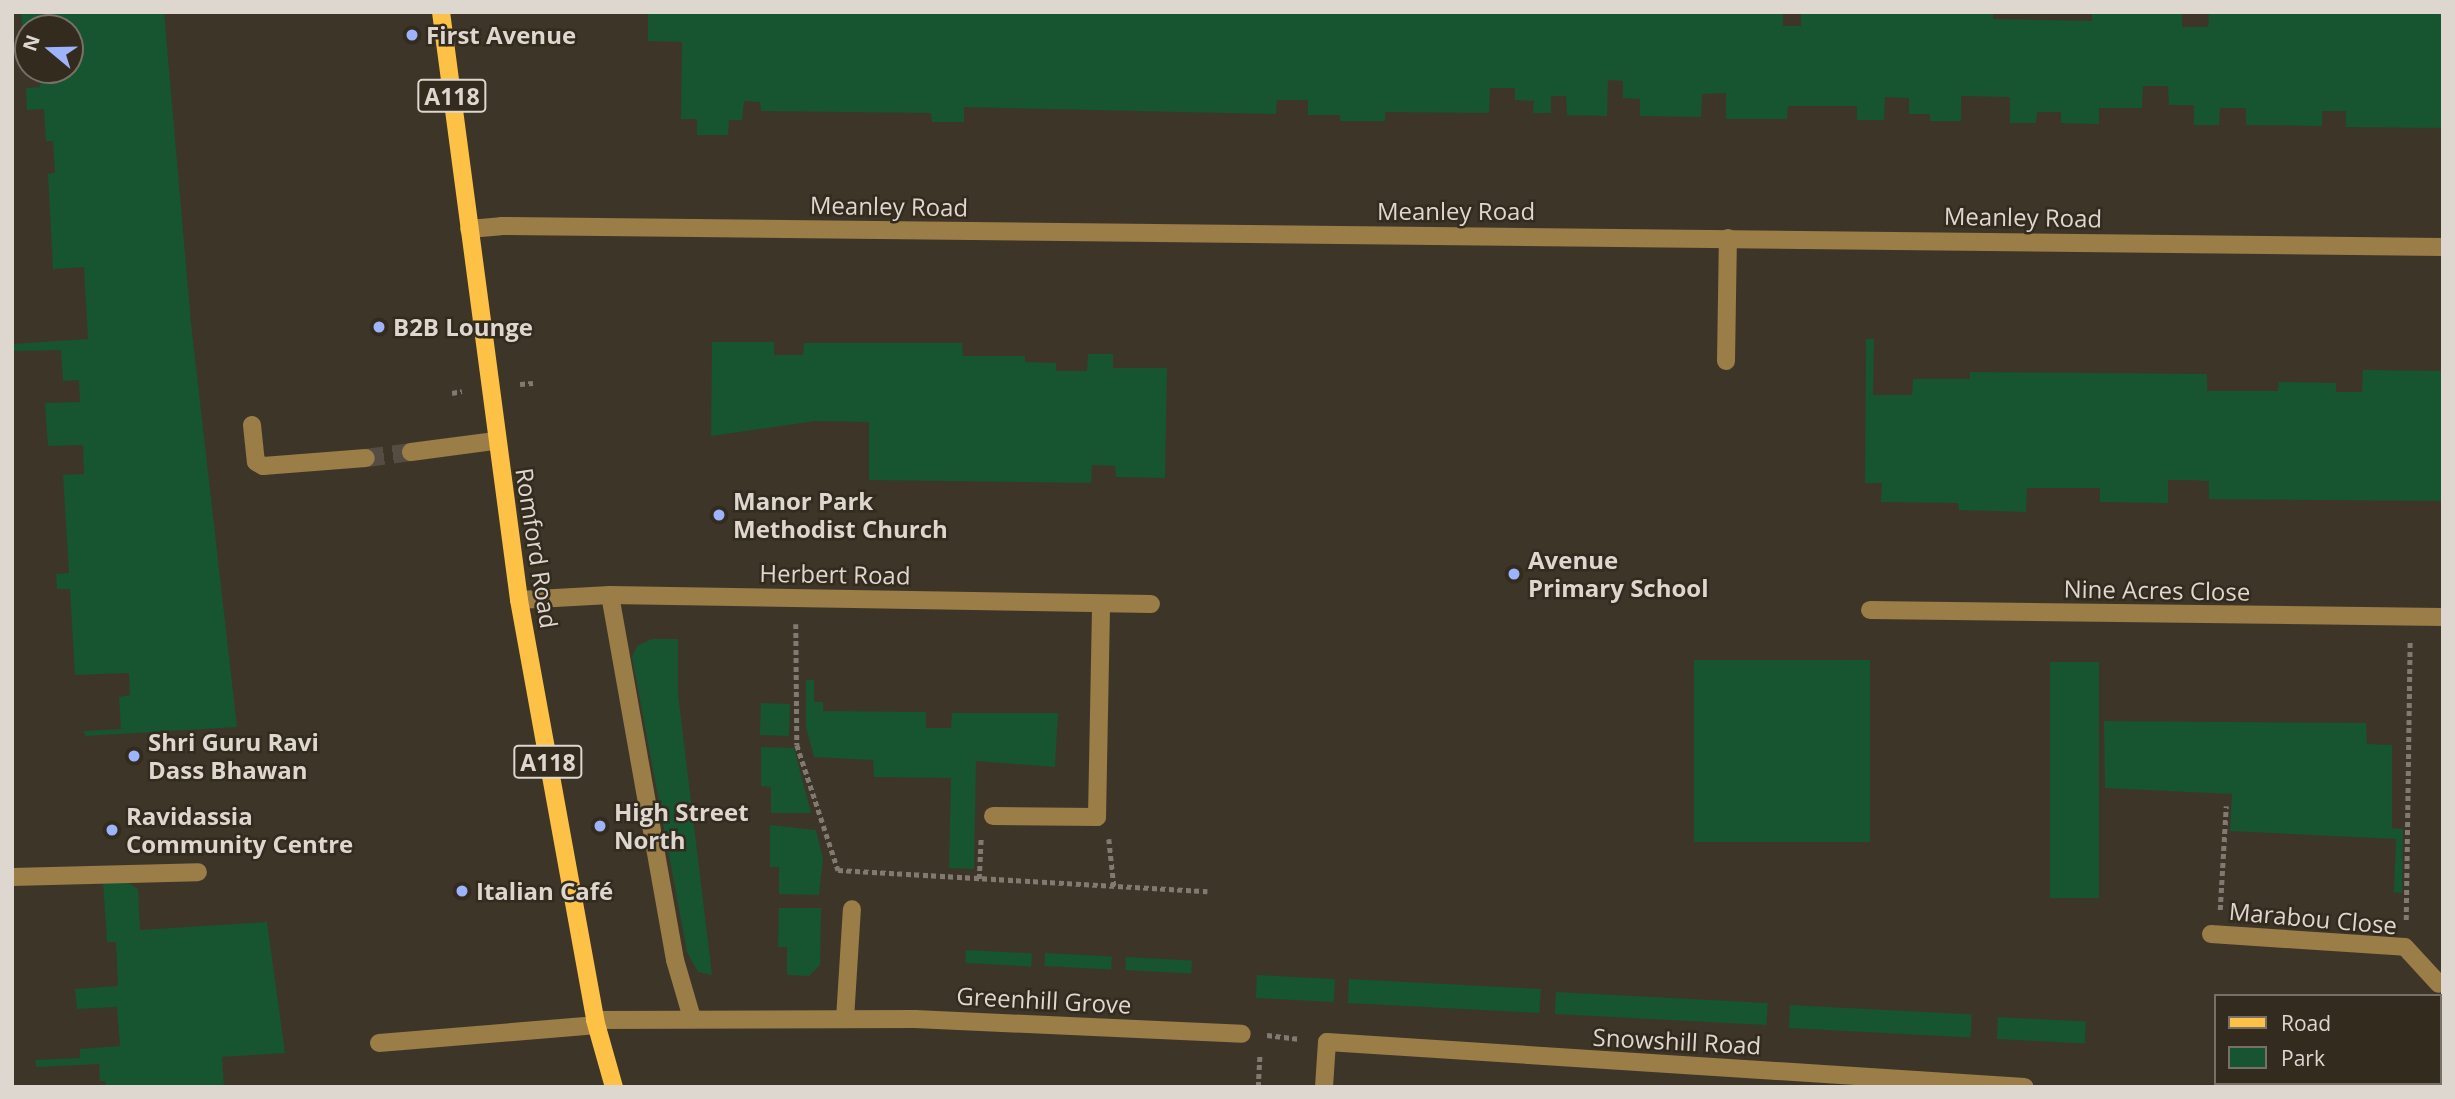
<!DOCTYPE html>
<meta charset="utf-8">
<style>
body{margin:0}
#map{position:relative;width:2455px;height:1099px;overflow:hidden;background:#3e3529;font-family:"Open Sans",sans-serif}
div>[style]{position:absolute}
.green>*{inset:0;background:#175430;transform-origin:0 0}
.minor-tunnel>*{height:18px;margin-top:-9px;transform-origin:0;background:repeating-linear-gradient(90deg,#564d42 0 18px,transparent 0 27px)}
.path>*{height:4.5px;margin-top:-2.25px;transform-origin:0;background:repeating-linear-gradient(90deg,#827970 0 5px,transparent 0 8.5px)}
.minor>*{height:18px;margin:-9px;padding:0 9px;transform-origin:9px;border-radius:9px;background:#9a7d47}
.major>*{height:18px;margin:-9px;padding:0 9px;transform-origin:9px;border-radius:9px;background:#fdc245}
.dots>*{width:19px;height:19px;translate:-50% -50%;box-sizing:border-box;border:4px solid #342b1f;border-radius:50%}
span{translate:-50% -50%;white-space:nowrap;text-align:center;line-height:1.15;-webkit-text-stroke:5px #342b1f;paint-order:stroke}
.shield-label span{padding:2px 5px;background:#342b1f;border:2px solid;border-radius:5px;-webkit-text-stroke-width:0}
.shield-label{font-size:23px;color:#ded7d0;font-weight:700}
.poi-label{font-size:24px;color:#ded7d0;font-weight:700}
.left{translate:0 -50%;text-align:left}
.street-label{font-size:24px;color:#ded7d0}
.frame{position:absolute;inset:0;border:14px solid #ded7d0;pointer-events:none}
.legend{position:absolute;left:2214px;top:994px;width:228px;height:91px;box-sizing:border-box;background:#342b1f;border:2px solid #787066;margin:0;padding:9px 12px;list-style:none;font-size:21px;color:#ded7d0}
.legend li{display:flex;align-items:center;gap:14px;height:35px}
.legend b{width:35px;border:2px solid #787066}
.north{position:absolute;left:14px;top:14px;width:70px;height:70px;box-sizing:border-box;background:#342b1f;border:2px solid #787066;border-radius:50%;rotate:289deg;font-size:19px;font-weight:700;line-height:28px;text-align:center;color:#ded7d0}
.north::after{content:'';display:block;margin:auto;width:24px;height:32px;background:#9db4fd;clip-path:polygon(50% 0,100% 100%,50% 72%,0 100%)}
</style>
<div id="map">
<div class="green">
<i style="clip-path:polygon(164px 12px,191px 323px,237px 727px,85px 736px,84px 731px,121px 729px,119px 697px,130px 695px,129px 673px,75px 675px,70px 589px,57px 589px,56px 574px,69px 573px,63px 475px,84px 474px,83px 445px,48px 446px,45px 403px,80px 402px,79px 380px,63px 381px,61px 350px,12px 351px,12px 344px,88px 339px,84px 267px,53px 269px,48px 174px,55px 173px,53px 141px,46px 141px,44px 109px,27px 110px,26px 88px,40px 87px,39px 70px,70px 70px,70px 28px,28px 28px,28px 46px,24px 46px,21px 13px)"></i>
<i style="clip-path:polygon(648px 12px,1783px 12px,1783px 26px,1801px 26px,1801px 12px,1993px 12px,1993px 19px,2092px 21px,2092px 12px,2182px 12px,2182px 27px,2208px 27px,2209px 12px,2443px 12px,2443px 128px,2346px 127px,2346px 111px,2322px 111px,2322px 126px,2246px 125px,2246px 108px,2220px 108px,2219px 125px,2194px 125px,2194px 105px,2169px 105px,2168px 86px,2143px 86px,2142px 108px,2099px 108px,2099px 124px,2061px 123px,2061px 112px,2037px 112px,2036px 123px,2010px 123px,2010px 97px,1961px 96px,1961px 121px,1930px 121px,1930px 114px,1909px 114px,1909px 98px,1885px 97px,1884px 120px,1857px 120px,1857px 106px,1788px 106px,1787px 119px,1726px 119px,1726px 93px,1702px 94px,1701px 117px,1640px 116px,1640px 99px,1623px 98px,1623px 81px,1608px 80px,1607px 116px,1567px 115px,1566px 96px,1551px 96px,1551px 113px,1533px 113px,1534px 101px,1515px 100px,1515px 88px,1490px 88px,1489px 113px,1385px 112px,1385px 121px,1340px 121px,1340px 115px,1308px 115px,1308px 100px,1277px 100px,1276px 114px,964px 107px,964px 122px,932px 122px,931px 113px,761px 111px,760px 102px,744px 101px,742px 120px,729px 120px,728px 135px,697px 135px,697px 119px,681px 119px,682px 42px,648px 41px)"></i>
<i style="clip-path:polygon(1866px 339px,1874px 339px,1873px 395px,1912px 395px,1913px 379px,1970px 379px,1970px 372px,2207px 374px,2207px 391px,2278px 391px,2279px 382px,2336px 383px,2336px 392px,2362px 392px,2363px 370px,2443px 371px,2443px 501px,2209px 499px,2209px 481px,2190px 480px,2168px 480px,2168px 503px,2100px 502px,2100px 488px,2027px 488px,2026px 512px,1959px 510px,1958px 503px,1881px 502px,1882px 483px,1865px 483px)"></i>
<i style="clip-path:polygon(712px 342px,774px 342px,774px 355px,803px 355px,804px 343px,962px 343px,963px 356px,1025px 356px,1025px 362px,1056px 363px,1056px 371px,1087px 371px,1088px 354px,1113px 354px,1113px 368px,1167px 368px,1165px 478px,1116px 477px,1115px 466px,1092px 465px,1091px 483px,869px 480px,869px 422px,815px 421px,711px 436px)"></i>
<i style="clip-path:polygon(652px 639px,678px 639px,678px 694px,712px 975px,698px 972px,687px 952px,632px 657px,637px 646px)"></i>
<i style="left:1694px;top:660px;width:176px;height:182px"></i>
<i style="left:2050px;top:662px;width:49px;height:236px"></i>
<i style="clip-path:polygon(806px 680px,814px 680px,814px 702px,823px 702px,823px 711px,926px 712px,926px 728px,951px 728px,952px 713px,1058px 713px,1055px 767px,976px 761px,974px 869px,949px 868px,951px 778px,874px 777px,873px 760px,814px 757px,806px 727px)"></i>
<i style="left:761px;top:703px;width:29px;height:32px;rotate:2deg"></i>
<i style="clip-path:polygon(2104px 721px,2366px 723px,2367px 744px,2392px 745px,2392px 828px,2403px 829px,2402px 893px,2394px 892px,2396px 839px,2230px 831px,2232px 794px,2105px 788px)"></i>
<i style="clip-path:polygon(761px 747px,794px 748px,811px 813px,771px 813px,771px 787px,761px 786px)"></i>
<i style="clip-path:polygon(770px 825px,816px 830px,823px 858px,819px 895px,779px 894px,779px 867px,770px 867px)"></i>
<i style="clip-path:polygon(103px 881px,125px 881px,138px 889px,140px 930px,267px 922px,285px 1053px,222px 1057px,224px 1087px,106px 1087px,105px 1081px,100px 1081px,99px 1064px,36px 1067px,35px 1060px,80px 1058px,80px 1049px,120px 1046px,117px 1007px,77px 1009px,75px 989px,118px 986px,116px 942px,107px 942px)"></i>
<i style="clip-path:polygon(779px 908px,821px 908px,820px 965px,809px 976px,787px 975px,787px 947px,778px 947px)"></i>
<i style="left:966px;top:950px;width:66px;height:13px;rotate:3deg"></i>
<i style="left:1045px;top:953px;width:67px;height:13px;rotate:3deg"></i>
<i style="left:1126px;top:957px;width:66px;height:13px;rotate:3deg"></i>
<i style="left:1257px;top:975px;width:78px;height:23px;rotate:3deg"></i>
<i style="left:1349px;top:979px;width:192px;height:24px;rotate:3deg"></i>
<i style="left:1556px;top:992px;width:212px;height:22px;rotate:3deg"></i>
<i style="left:1790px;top:1005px;width:182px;height:23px;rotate:3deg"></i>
<i style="left:1998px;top:1017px;width:88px;height:22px;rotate:3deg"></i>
</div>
<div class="minor-tunnel">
<i style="left:366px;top:458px;width:45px;rotate:-7.6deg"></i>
</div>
<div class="path">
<i style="left:520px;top:384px;width:13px;rotate:-4deg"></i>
<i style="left:452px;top:393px;width:10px;rotate:-11deg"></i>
<i style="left:796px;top:624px;width:121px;rotate:89.5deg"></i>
<i style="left:797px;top:745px;width:132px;rotate:71.8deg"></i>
<i style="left:838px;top:870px;width:370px;rotate:3.3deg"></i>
<i style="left:1109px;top:839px;width:47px;rotate:83.9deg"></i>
<i style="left:979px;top:879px;width:42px;rotate:-87.3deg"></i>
<i style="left:2220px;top:910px;width:104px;rotate:-86.7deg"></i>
<i style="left:2406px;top:920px;width:278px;rotate:-89.2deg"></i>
<i style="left:1267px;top:1035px;width:33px;rotate:7deg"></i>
<i style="left:1258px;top:1087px;width:34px;rotate:-87deg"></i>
</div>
<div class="minor">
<i style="left:469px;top:229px;width:32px;rotate:-5deg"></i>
<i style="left:501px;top:226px;width:1942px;rotate:0.62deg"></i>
<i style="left:1726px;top:361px;width:123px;rotate:-89.1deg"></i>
<i style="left:252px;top:425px;width:37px;rotate:84deg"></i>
<i style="left:256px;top:462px;width:8px;rotate:30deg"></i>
<i style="left:263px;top:466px;width:103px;rotate:-4.4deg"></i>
<i style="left:411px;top:452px;width:85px;rotate:-7.5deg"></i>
<i style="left:610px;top:595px;width:371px;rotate:79.9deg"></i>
<i style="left:675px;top:960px;width:60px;rotate:73.7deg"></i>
<i style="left:519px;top:600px;width:91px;rotate:-3.1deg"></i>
<i style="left:610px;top:595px;width:541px;rotate:0.95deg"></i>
<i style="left:1870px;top:610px;width:573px;rotate:0.7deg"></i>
<i style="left:993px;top:816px;width:104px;rotate:0.6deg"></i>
<i style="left:1097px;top:817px;width:213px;rotate:-88.9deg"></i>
<i style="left:12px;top:877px;width:186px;rotate:-1.5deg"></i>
<i style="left:2211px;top:934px;width:194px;rotate:3.8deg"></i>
<i style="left:2405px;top:947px;width:50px;rotate:47.4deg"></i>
<i style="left:845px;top:1019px;width:110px;rotate:-86.4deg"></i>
<i style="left:595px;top:1020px;width:320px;rotate:-0.2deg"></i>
<i style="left:915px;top:1019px;width:327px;rotate:2.6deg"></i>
<i style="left:379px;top:1043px;width:219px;rotate:-4.7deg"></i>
<i style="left:1324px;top:1087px;width:45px;rotate:-86.2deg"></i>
<i style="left:1327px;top:1042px;width:699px;rotate:3.69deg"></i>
<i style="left:2357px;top:1087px;width:5px;rotate:-53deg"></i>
</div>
<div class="major">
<i style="left:441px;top:12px;width:593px;rotate:82.44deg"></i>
<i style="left:519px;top:600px;width:427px;rotate:79.7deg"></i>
<i style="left:595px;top:1020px;width:70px;rotate:74.2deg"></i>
</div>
<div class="dots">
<i style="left:412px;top:35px;background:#9db4fd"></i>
<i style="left:379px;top:327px;background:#9db4fd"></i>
<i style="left:719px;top:515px;background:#9db4fd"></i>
<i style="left:1514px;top:574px;background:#9db4fd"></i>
<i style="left:134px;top:756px;background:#9db4fd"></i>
<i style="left:600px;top:826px;background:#9db4fd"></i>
<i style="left:112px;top:830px;background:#9db4fd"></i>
<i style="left:462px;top:891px;background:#9db4fd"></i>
</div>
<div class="shield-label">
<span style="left:452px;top:96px">A118</span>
<span style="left:548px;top:762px">A118</span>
</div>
<div class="poi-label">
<span class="left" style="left:426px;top:35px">First Avenue</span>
<span class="left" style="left:393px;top:327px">B2B Lounge</span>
<span class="left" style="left:733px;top:515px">Manor Park<br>Methodist Church</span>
<span class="left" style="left:1528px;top:574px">Avenue<br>Primary School</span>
<span class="left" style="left:148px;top:756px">Shri Guru Ravi<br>Dass Bhawan</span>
<span class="left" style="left:614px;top:826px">High Street<br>North</span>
<span class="left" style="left:126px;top:830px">Ravidassia<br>Community Centre</span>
<span class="left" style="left:476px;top:891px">Italian Café</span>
</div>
<div class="street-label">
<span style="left:889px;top:206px;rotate:1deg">Meanley Road</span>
<span style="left:1456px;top:211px">Meanley Road</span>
<span style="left:2023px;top:217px;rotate:1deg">Meanley Road</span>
<span style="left:537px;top:548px;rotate:81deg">Romford Road</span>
<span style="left:835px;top:574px;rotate:1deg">Herbert Road</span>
<span style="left:2157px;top:590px;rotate:1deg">Nine Acres Close</span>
<span style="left:2313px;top:918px;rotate:5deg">Marabou Close</span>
<span style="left:1044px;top:1000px;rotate:3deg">Greenhill Grove</span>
<span style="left:1677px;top:1041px;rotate:3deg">Snowshill Road</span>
</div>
<div class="frame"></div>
<ul class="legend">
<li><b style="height:9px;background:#fdc245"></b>Road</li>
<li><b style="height:19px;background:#175430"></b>Park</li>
</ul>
<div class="north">N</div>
</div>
